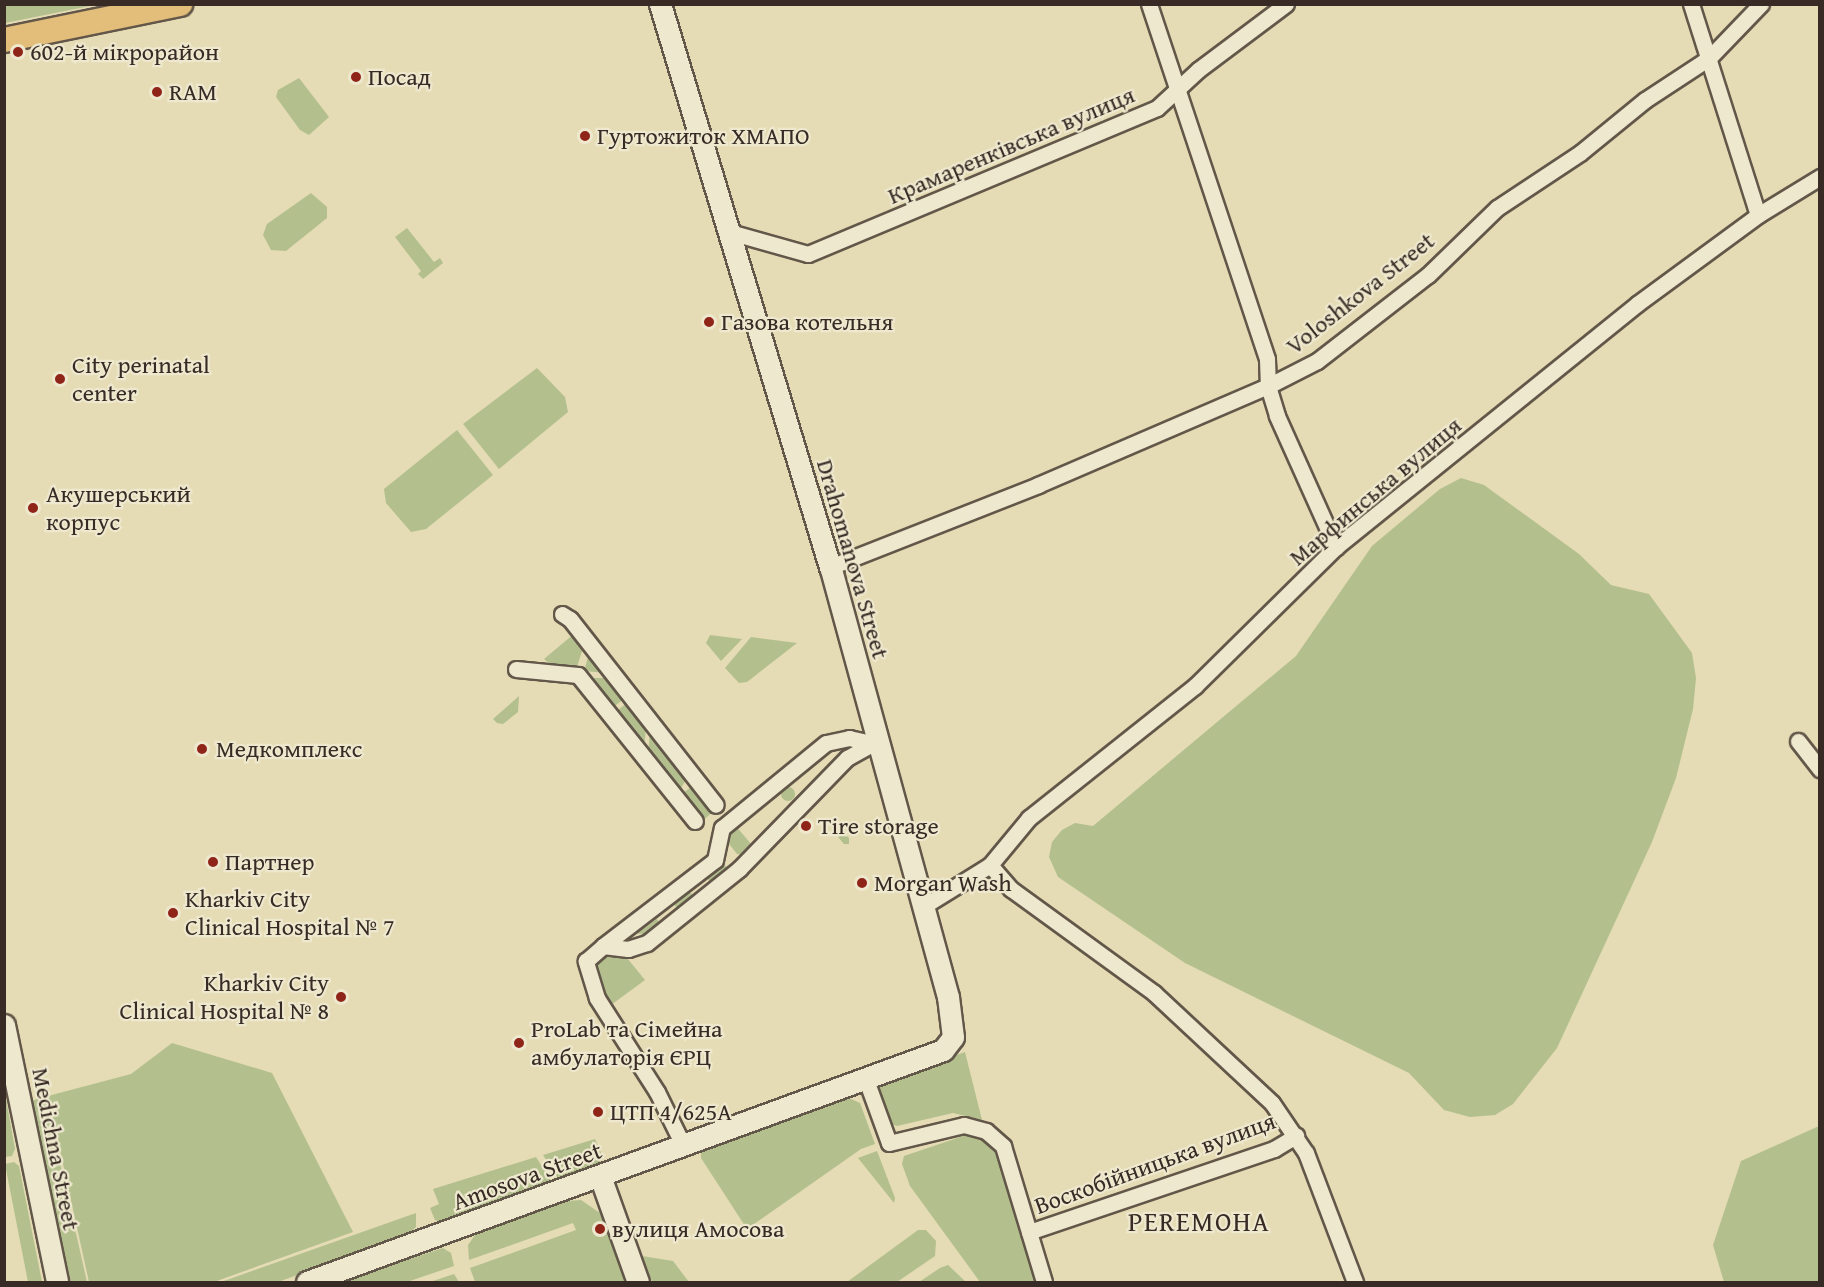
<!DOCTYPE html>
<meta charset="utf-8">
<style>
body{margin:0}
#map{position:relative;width:1824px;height:1287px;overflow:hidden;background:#e5dbb4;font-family:"Gentium Book Plus",serif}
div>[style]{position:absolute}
.green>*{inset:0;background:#b3c08e}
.round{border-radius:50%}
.roads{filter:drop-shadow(2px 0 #635749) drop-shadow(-2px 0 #635749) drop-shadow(0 2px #635749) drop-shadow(0 -2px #635749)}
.street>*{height:15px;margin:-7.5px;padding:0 7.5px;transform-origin:7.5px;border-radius:7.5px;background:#eee8ce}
.secondary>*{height:21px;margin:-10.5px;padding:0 10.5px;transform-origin:10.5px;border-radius:10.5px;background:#eee8ce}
.primary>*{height:24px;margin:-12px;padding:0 12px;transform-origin:12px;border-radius:12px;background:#e2be7a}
.dots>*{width:16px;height:16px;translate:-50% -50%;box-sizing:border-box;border:3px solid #eee8ce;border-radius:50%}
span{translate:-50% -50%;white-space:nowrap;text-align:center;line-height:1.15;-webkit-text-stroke:4.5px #eee8ce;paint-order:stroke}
.poi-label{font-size:24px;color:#382b25}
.left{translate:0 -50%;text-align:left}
.right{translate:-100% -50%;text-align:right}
.street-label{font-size:24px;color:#382b25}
.quarter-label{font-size:27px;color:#382b25;letter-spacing:1.5px}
.frame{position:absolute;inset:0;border:6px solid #382b25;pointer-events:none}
</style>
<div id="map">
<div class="green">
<i style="clip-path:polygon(95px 5px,5px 23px,5px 6px)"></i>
<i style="clip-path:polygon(299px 78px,329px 117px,309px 135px,300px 130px,276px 97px,278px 90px)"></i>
<i style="clip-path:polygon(311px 193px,327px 207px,327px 218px,286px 251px,271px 250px,263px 235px,267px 224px)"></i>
<i style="clip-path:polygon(407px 228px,434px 262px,440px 258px,443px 263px,423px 279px,418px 274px,421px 271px,395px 237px)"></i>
<i style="clip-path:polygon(537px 368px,565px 397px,568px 412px,499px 469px,463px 424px)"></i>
<i style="clip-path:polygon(457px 430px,493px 475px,426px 529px,411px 532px,386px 503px,384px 489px)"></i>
<i style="clip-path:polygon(1461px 478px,1484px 485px,1579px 554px,1611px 585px,1649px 594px,1692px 653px,1696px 678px,1693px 709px,1676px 778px,1652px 842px,1557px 1048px,1513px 1104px,1495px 1115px,1470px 1117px,1444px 1110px,1409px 1073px,1185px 963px,1058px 877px,1049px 857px,1052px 842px,1062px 830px,1075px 823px,1093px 826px,1296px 656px,1372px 546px,1440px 489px)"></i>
<i style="clip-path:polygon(575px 633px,584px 645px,576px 670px,553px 667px,544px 659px)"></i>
<i style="clip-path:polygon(710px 635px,742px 639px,721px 661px,706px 643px)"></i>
<i style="clip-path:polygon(751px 637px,797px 643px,747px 682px,739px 683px,725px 668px)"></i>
<i style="clip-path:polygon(590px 650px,607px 673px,584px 671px)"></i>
<i style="clip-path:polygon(585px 678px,612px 678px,626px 697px,611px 709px)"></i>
<i style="clip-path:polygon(519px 696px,518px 712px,503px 724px,497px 723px,493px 719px)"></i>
<i style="clip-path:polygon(627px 703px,646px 727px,644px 751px,614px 713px)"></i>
<i style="clip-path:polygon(650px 732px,687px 778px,681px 788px,675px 789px,648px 755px)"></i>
<i style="clip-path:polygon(692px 786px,714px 811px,701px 822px,681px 795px)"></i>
<i class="round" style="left:781px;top:787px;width:14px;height:14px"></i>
<i style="clip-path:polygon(834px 824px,849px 838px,849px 844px,844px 844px,833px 831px)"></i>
<i style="clip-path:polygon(735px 825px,751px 844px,745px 855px,737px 854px,726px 840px,725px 835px)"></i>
<i style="clip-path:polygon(722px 863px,729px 869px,711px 883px,705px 875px)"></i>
<i style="clip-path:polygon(685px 892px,697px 895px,678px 909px,671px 901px)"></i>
<i style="clip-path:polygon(657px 919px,660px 924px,646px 935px,635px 933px,640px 926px,643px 929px)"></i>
<i style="clip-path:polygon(601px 953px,623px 953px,645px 980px,611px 1005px,592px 973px,591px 963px)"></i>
<i style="clip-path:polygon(172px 1043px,272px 1073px,353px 1232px,214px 1282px,89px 1282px,48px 1096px,131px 1074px)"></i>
<i style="clip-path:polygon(965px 1052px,982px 1120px,953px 1113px,897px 1126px,889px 1123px,878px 1083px)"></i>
<i style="clip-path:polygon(5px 1093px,15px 1149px,12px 1156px,5px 1157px)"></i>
<i style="clip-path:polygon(45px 1096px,87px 1282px,63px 1282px,29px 1102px)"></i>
<i style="clip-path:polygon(849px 1098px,860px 1103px,875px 1144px,861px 1149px,747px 1229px,701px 1158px,701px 1152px)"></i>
<i style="clip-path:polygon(1819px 1126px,1819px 1282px,1724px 1282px,1713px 1245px,1741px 1161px)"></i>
<i style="clip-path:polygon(978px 1131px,996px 1153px,1035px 1282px,980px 1282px,910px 1186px,902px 1164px,904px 1156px)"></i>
<i style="clip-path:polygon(595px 1139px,602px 1155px,600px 1164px,559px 1180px,543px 1155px)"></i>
<i style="clip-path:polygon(877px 1151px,895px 1198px,894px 1203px,858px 1158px)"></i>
<i style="clip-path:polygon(536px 1157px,553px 1184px,443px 1223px,435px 1220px,430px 1208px,439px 1204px,433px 1189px)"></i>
<i style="clip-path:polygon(14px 1162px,19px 1166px,42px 1282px,28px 1282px,5px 1164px)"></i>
<i style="clip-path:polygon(581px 1200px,600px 1213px,625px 1282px,475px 1282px,470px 1268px,576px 1230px,573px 1223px,469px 1260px,468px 1245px,475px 1235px,566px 1201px)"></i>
<i style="clip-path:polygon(416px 1213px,416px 1227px,408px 1235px,278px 1282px,221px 1282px)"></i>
<i style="clip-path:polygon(918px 1230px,926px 1230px,936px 1241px,935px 1256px,897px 1282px,847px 1282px)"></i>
<i style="clip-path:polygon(443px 1248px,451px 1253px,454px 1266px,407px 1282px,340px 1282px)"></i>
<i style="clip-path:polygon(642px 1256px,673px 1261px,689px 1282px,652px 1282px)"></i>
<i style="clip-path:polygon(948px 1265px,966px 1282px,919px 1282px,940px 1268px)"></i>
<i style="clip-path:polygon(454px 1274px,459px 1282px,430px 1282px)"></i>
</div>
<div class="roads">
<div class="street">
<i style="left:1149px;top:4px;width:374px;rotate:71.6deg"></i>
<i style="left:1267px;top:359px;width:27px;rotate:88deg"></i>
<i style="left:1268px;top:386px;width:31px;rotate:73deg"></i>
<i style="left:1277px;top:416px;width:144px;rotate:65.8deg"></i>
<i style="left:1691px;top:4px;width:221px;rotate:72.4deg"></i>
<i style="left:726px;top:231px;width:85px;rotate:15.7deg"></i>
<i style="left:808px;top:254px;width:378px;rotate:-22.7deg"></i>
<i style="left:1157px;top:108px;width:56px;rotate:-42.8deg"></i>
<i style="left:1198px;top:70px;width:110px;rotate:-36.9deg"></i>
<i style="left:830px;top:567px;width:224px;rotate:-21.5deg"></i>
<i style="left:1038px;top:485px;width:250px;rotate:-23.3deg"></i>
<i style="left:1268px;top:386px;width:55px;rotate:-27deg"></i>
<i style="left:1317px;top:361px;width:140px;rotate:-37.8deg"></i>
<i style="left:1428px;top:275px;width:96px;rotate:-44.2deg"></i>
<i style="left:1497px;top:208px;width:100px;rotate:-33.5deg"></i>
<i style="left:1580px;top:153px;width:84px;rotate:-39.2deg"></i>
<i style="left:1645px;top:100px;width:77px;rotate:-33.3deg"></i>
<i style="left:1709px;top:58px;width:75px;rotate:-46.1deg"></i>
<i style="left:562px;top:614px;width:9px;rotate:32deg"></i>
<i style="left:570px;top:619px;width:236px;rotate:51.9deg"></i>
<i style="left:516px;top:669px;width:62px;rotate:5.5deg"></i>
<i style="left:578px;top:675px;width:187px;rotate:51.3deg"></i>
<i style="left:1798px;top:741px;width:36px;rotate:52deg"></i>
<i style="left:990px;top:865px;width:32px;rotate:49deg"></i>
<i style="left:1011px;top:889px;width:177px;rotate:36deg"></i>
<i style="left:1154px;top:993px;width:161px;rotate:43deg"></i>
<i style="left:1272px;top:1103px;width:60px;rotate:55.8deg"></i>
<i style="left:1306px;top:1153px;width:138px;rotate:69.2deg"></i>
<i style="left:924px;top:906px;width:78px;rotate:-31.8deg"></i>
<i style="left:990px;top:865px;width:61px;rotate:-50.3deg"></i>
<i style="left:1029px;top:818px;width:212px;rotate:-38.5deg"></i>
<i style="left:1195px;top:686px;width:198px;rotate:-44.6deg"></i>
<i style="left:1336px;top:547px;width:387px;rotate:-38.9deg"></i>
<i style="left:1637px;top:304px;width:150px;rotate:-36.3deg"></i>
<i style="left:1758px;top:215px;width:73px;rotate:-31.5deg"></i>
<i style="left:603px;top:946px;width:141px;rotate:-37.5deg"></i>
<i style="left:715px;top:860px;width:33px;rotate:-78deg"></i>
<i style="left:722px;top:828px;width:134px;rotate:-39.3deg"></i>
<i style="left:826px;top:743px;width:24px;rotate:-12deg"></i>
<i style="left:849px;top:738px;width:23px;rotate:13deg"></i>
<i style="left:865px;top:1077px;width:70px;rotate:70deg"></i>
<i style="left:889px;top:1143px;width:77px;rotate:-13.5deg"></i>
<i style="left:964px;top:1125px;width:23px;rotate:15deg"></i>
<i style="left:986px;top:1131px;width:23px;rotate:41deg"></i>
<i style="left:1003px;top:1146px;width:142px;rotate:73.2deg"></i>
<i style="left:683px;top:1145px;width:59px;rotate:-116.1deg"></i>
<i style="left:657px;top:1092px;width:112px;rotate:-122.6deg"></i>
<i style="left:597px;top:998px;width:39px;rotate:-107deg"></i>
<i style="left:586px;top:961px;width:23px;rotate:-41deg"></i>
<i style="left:603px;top:946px;width:25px;rotate:7deg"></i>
<i style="left:628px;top:949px;width:20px;rotate:-18deg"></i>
<i style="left:647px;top:943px;width:118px;rotate:-38.8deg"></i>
<i style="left:739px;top:869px;width:155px;rotate:-45.8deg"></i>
<i style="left:847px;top:758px;width:37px;rotate:-29deg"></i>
<i style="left:1029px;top:1232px;width:259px;rotate:-18.7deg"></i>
<i style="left:1274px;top:1149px;width:26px;rotate:-31deg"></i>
</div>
<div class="secondary">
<i style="left:4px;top:1025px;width:262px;rotate:78.3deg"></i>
<i style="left:600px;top:1176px;width:113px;rotate:70.3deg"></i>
<i style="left:307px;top:1282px;width:677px;rotate:-20.04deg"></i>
<i style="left:943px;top:1050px;width:16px;rotate:-52deg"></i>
<i style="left:953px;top:1037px;width:40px;rotate:-97.1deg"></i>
<i style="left:948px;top:997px;width:446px;rotate:-105.3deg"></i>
<i style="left:830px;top:567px;width:588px;rotate:-106.8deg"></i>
</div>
<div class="primary">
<i style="left:4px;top:40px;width:180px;rotate:-11.6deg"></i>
</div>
</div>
<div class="dots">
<i style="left:18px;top:52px;background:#8f2418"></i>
<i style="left:356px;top:77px;background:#8f2418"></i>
<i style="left:157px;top:92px;background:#8f2418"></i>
<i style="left:585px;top:136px;background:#8f2418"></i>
<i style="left:709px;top:322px;background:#8f2418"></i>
<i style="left:60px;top:379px;background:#8f2418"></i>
<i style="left:33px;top:508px;background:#8f2418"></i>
<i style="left:202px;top:749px;background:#8f2418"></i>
<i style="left:806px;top:826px;background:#8f2418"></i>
<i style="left:213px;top:862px;background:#8f2418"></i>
<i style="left:862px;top:883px;background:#8f2418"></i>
<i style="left:173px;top:913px;background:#8f2418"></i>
<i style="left:341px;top:997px;background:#8f2418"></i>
<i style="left:519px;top:1043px;background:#8f2418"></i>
<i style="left:598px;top:1112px;background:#8f2418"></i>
<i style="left:600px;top:1229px;background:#8f2418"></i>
</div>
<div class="poi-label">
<span class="left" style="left:30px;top:52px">602-й мікрорайон</span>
<span class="left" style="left:368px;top:77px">Посад</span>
<span class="left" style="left:169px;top:92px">RAM</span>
<span class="left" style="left:597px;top:136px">Гуртожиток ХМАПО</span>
<span class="left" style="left:721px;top:322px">Газова котельня</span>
<span class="left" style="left:72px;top:379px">City perinatal<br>center</span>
<span class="left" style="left:46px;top:508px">Акушерський<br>корпус</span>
<span class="left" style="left:216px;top:749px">Медкомплекс</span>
<span class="left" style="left:818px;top:826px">Tire storage</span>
<span class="left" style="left:225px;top:862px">Партнер</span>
<span class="left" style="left:874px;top:883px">Morgan Wash</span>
<span class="left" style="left:185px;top:913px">Kharkiv City<br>Clinical Hospital № 7</span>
<span class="right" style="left:329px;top:997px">Kharkiv City<br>Clinical Hospital № 8</span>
<span class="left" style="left:531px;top:1043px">ProLab та Сімейна<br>амбулаторія ЄРЦ</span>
<span class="left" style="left:610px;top:1112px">ЦТП 4/625А</span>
<span class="left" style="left:612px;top:1229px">вулиця Амосова</span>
</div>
<div class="street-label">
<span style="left:1011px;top:145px;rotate:-23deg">Крамаренківська вулиця</span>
<span style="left:1360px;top:293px;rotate:-38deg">Voloshkova Street</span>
<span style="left:1375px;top:491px;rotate:-40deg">Марфинська вулиця</span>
<span style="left:853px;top:559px;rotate:74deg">Drahomanova Street</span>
<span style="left:56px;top:1149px;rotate:79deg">Medichna Street</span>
<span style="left:1155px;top:1163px;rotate:-20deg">Воскобійницька вулиця</span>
<span style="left:527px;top:1176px;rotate:-20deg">Amosova Street</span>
</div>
<div class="quarter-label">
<span style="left:1199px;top:1222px">PEREMOHA</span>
</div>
<div class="frame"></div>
</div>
